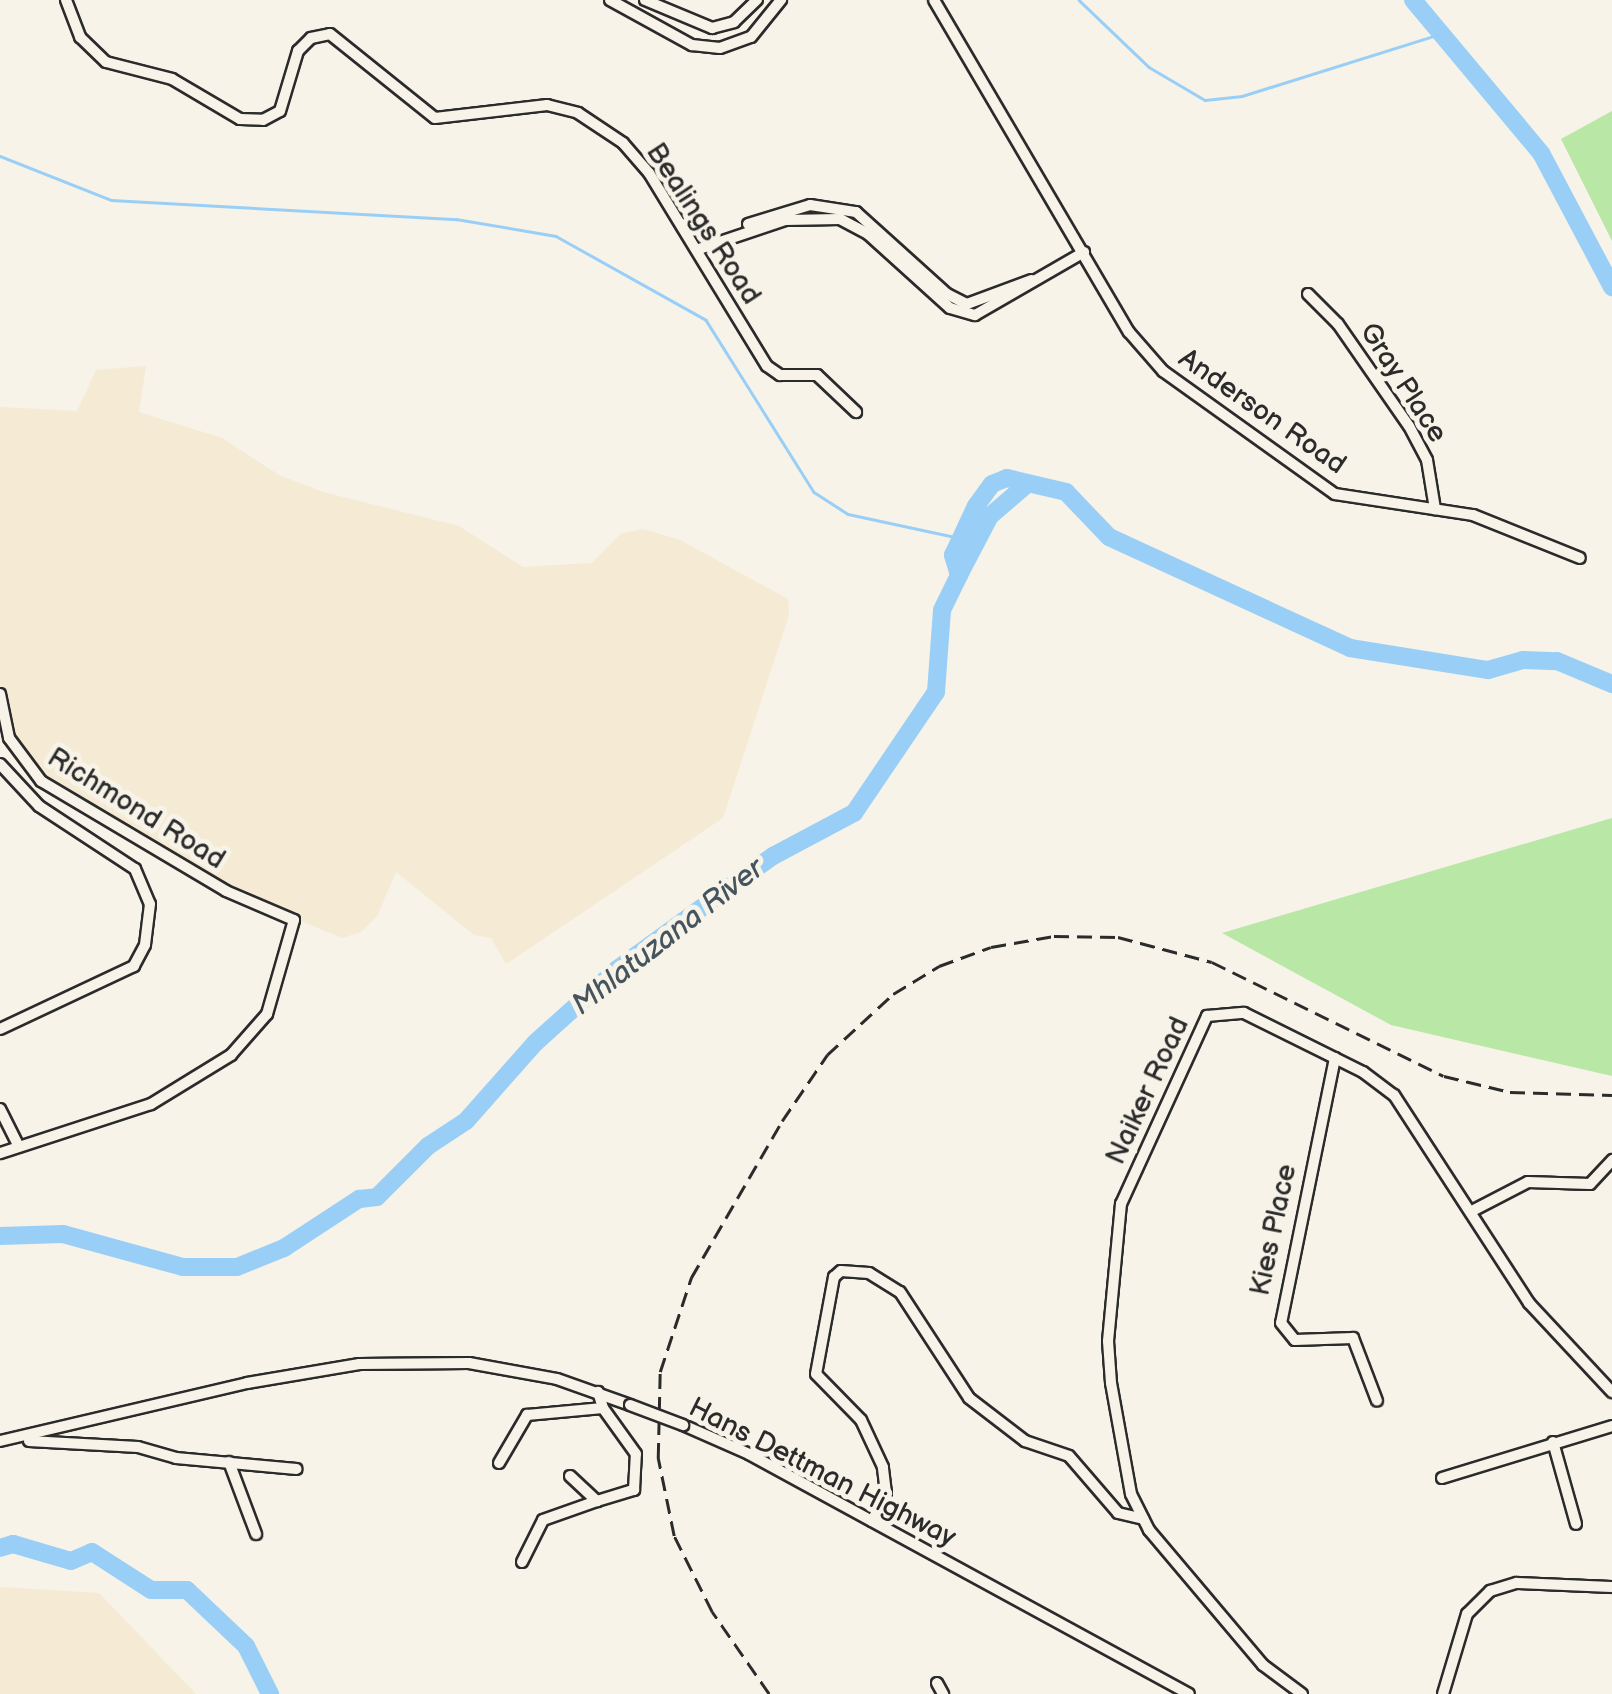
<!DOCTYPE html>
<style>
body{margin:0}
#map{position:relative;width:1612px;height:1694px;overflow:hidden;background:#f7f3e8;font-family:"Balsamiq Sans",sans-serif}
div>[style]{position:absolute}
.built>*{inset:0;background:#f5ead3}
.green>*{inset:0;background:#b8e7a6}
.stream>*{height:2.5px;margin:-1.25px;padding:0 1.25px;transform-origin:1.25px;border-radius:1.25px;background:#99cff7}
.river>*{height:18px;margin:-9px;padding:0 9px;transform-origin:9px;border-radius:9px;background:#99cff7}
.roads{filter:drop-shadow(2px 0 #2b2b2b) drop-shadow(-2px 0 #2b2b2b) drop-shadow(0 2px #2b2b2b) drop-shadow(0 -2px #2b2b2b)}
.minor>*{height:10px;margin:-5px;padding:0 5px;transform-origin:5px;border-radius:5px;background:#f7f3e8}
.rail>*{height:2.5px;margin-top:-1.25px;transform-origin:0;background:repeating-linear-gradient(90deg,#2b2b2b 0 15px,transparent 0 23px)}
.bridges{filter:drop-shadow(2px 0 #2b2b2b) drop-shadow(-2px 0 #2b2b2b) drop-shadow(0 2px #2b2b2b) drop-shadow(0 -2px #2b2b2b)}
.minor-bridge>*{height:10px;margin:-5px;padding:0 5px;transform-origin:5px;border-radius:5px;background:#f7f3e8}
span{translate:-50% -50%;white-space:nowrap;text-align:center;line-height:1.15;-webkit-text-stroke:10px #f7f3e8;paint-order:stroke}
.street-label{font-size:28px;color:#2b2b2b}
.water-label{font-size:30px;color:#46545e;font-style:italic}
</style>
<div id="map">
<div class="built">
<i style="clip-path:polygon(146px 366px,139px 412px,222px 438px,279px 475px,323px 492px,459px 526px,523px 567px,592px 563px,620px 534px,643px 529px,680px 540px,788px 599px,789px 615px,723px 818px,506px 964px,491px 938px,474px 935px,396px 872px,377px 916px,361px 932px,342px 938px,243px 897px,29px 769px,12px 738px,0 685px,0 407px,77px 411px,96px 370px)"></i>
<i style="clip-path:polygon(0 1587px,99px 1593px,196px 1694px,0 1694px)"></i>
</div>
<div class="green">
<i style="clip-path:polygon(1612px 111px,1612px 241px,1561px 139px)"></i>
<i style="clip-path:polygon(1612px 818px,1612px 1076px,1391px 1025px,1222px 933px)"></i>
</div>
<div class="stream">
<i style="left:1079px;top:0;width:97px;rotate:43.7deg"></i>
<i style="left:1149px;top:67px;width:65px;rotate:30.5deg"></i>
<i style="left:1205px;top:100px;width:37px;rotate:-6deg"></i>
<i style="left:1242px;top:96px;width:204px;rotate:-17.4deg"></i>
<i style="left:0;top:156px;width:119px;rotate:21.6deg"></i>
<i style="left:111px;top:200px;width:346px;rotate:3.2deg"></i>
<i style="left:456px;top:219px;width:101px;rotate:9.6deg"></i>
<i style="left:556px;top:236px;width:172px;rotate:29.2deg"></i>
<i style="left:706px;top:320px;width:203px;rotate:57.9deg"></i>
<i style="left:814px;top:492px;width:40px;rotate:32.9deg"></i>
<i style="left:848px;top:514px;width:115px;rotate:12.1deg"></i>
</div>
<div class="river">
<i style="left:1413px;top:0;width:199px;rotate:50.1deg"></i>
<i style="left:1541px;top:153px;width:152px;rotate:62.1deg"></i>
<i style="left:959px;top:575px;width:67px;rotate:-62.3deg"></i>
<i style="left:990px;top:516px;width:48px;rotate:-40.7deg"></i>
<i style="left:0;top:1236px;width:63px;rotate:-1.8deg"></i>
<i style="left:63px;top:1234px;width:124px;rotate:15.4deg"></i>
<i style="left:183px;top:1267px;width:54px"></i>
<i style="left:237px;top:1267px;width:51px;rotate:-22deg"></i>
<i style="left:284px;top:1248px;width:90px;rotate:-33.2deg"></i>
<i style="left:359px;top:1199px;width:18px;rotate:-6deg"></i>
<i style="left:377px;top:1197px;width:72px;rotate:-45deg"></i>
<i style="left:428px;top:1146px;width:45px;rotate:-33.3deg"></i>
<i style="left:466px;top:1121px;width:104px;rotate:-48.5deg"></i>
<i style="left:535px;top:1043px;width:109px;rotate:-42deg"></i>
<i style="left:616px;top:970px;width:194px;rotate:-36deg"></i>
<i style="left:773px;top:856px;width:92px;rotate:-28deg"></i>
<i style="left:854px;top:813px;width:146px;rotate:-55.9deg"></i>
<i style="left:936px;top:692px;width:82px;rotate:-85.8deg"></i>
<i style="left:942px;top:610px;width:39px;rotate:-64deg"></i>
<i style="left:959px;top:575px;width:21px;rotate:-107deg"></i>
<i style="left:953px;top:555px;width:54px;rotate:-64.9deg"></i>
<i style="left:976px;top:506px;width:27px;rotate:-54deg"></i>
<i style="left:992px;top:484px;width:16px;rotate:-22deg"></i>
<i style="left:1007px;top:478px;width:61px;rotate:13.3deg"></i>
<i style="left:1066px;top:492px;width:62px;rotate:46.3deg"></i>
<i style="left:1109px;top:537px;width:265px;rotate:24.7deg"></i>
<i style="left:1350px;top:648px;width:140px;rotate:9.1deg"></i>
<i style="left:1488px;top:670px;width:36px;rotate:-16deg"></i>
<i style="left:1523px;top:660px;width:34px;rotate:2deg"></i>
<i style="left:1557px;top:661px;width:60px;rotate:22.7deg"></i>
<i style="left:0;top:1548px;width:14px;rotate:-17deg"></i>
<i style="left:13px;top:1544px;width:60px;rotate:16.3deg"></i>
<i style="left:71px;top:1561px;width:23px;rotate:-23deg"></i>
<i style="left:92px;top:1552px;width:70px;rotate:32.8deg"></i>
<i style="left:151px;top:1590px;width:36px"></i>
<i style="left:187px;top:1590px;width:81px;rotate:43.5deg"></i>
<i style="left:246px;top:1646px;width:54px;rotate:63.4deg"></i>
</div>
<div class="roads">
<div class="minor">
<i style="left:66px;top:0;width:40px;rotate:69deg"></i>
<i style="left:80px;top:37px;width:36px;rotate:44deg"></i>
<i style="left:106px;top:62px;width:68px;rotate:14.4deg"></i>
<i style="left:172px;top:79px;width:79px;rotate:30.5deg"></i>
<i style="left:240px;top:119px;width:23px;rotate:2deg"></i>
<i style="left:263px;top:120px;width:19px;rotate:-28deg"></i>
<i style="left:280px;top:111px;width:63px;rotate:-73.3deg"></i>
<i style="left:298px;top:51px;width:18px;rotate:-45deg"></i>
<i style="left:311px;top:38px;width:19px;rotate:-12deg"></i>
<i style="left:330px;top:34px;width:134px;rotate:38.7deg"></i>
<i style="left:435px;top:118px;width:113px;rotate:-6.6deg"></i>
<i style="left:547px;top:105px;width:32px;rotate:14deg"></i>
<i style="left:578px;top:113px;width:54px;rotate:33.7deg"></i>
<i style="left:623px;top:143px;width:40px;rotate:49deg"></i>
<i style="left:649px;top:173px;width:226px;rotate:58.6deg"></i>
<i style="left:767px;top:366px;width:16px;rotate:35deg"></i>
<i style="left:780px;top:375px;width:37px"></i>
<i style="left:817px;top:375px;width:54px;rotate:43.5deg"></i>
<i style="left:610px;top:0;width:94px;rotate:28.8deg"></i>
<i style="left:692px;top:45px;width:28px;rotate:6deg"></i>
<i style="left:720px;top:48px;width:33px;rotate:-20deg"></i>
<i style="left:751px;top:37px;width:48px;rotate:-51deg"></i>
<i style="left:645px;top:0;width:73px;rotate:22.7deg"></i>
<i style="left:712px;top:28px;width:23px;rotate:-15deg"></i>
<i style="left:734px;top:22px;width:32px;rotate:-44deg"></i>
<i style="left:934px;top:0;width:385px;rotate:59.6deg"></i>
<i style="left:1129px;top:332px;width:52px;rotate:48.9deg"></i>
<i style="left:1163px;top:371px;width:211px;rotate:35.6deg"></i>
<i style="left:1335px;top:494px;width:140px;rotate:8.7deg"></i>
<i style="left:1473px;top:515px;width:115px;rotate:21.9deg"></i>
<i style="left:748px;top:224px;width:65px;rotate:-17deg"></i>
<i style="left:810px;top:205px;width:47px;rotate:8.7deg"></i>
<i style="left:856px;top:212px;width:122px;rotate:42deg"></i>
<i style="left:947px;top:294px;width:22px;rotate:27deg"></i>
<i style="left:967px;top:304px;width:69px;rotate:-20.3deg"></i>
<i style="left:699px;top:249px;width:91px;rotate:-18.6deg"></i>
<i style="left:785px;top:220px;width:55px;rotate:-1deg"></i>
<i style="left:840px;top:219px;width:32px;rotate:28deg"></i>
<i style="left:868px;top:234px;width:110px;rotate:42.1deg"></i>
<i style="left:950px;top:308px;width:26px;rotate:16deg"></i>
<i style="left:975px;top:315px;width:126px;rotate:-30deg"></i>
<i style="left:1308px;top:294px;width:42px;rotate:45deg"></i>
<i style="left:1338px;top:324px;width:124px;rotate:55.2deg"></i>
<i style="left:1409px;top:426px;width:38px;rotate:62deg"></i>
<i style="left:1427px;top:460px;width:50px;rotate:80.7deg"></i>
<i style="left:0;top:694px;width:45px;rotate:78.4deg"></i>
<i style="left:9px;top:738px;width:54px;rotate:53.3deg"></i>
<i style="left:41px;top:781px;width:215px;rotate:30.7deg"></i>
<i style="left:226px;top:891px;width:74px;rotate:23.1deg"></i>
<i style="left:294px;top:920px;width:98px;rotate:106deg"></i>
<i style="left:267px;top:1014px;width:55px;rotate:131.3deg"></i>
<i style="left:231px;top:1055px;width:94px;rotate:148.5deg"></i>
<i style="left:151px;top:1104px;width:159px;rotate:162deg"></i>
<i style="left:0;top:764px;width:57px;rotate:47.1deg"></i>
<i style="left:39px;top:806px;width:115px;rotate:33.3deg"></i>
<i style="left:135px;top:869px;width:38px;rotate:67deg"></i>
<i style="left:150px;top:904px;width:41px;rotate:97deg"></i>
<i style="left:145px;top:945px;width:24px;rotate:118deg"></i>
<i style="left:134px;top:966px;width:148px;rotate:154.8deg"></i>
<i style="left:1335px;top:1058px;width:270px;rotate:101.5deg"></i>
<i style="left:1281px;top:1323px;width:22px;rotate:51deg"></i>
<i style="left:1295px;top:1340px;width:58px;rotate:-2deg"></i>
<i style="left:1353px;top:1338px;width:67px;rotate:69.1deg"></i>
<i style="left:0;top:1109px;width:42px;rotate:63.4deg"></i>
<i style="left:1472px;top:1211px;width:63px;rotate:-27.4deg"></i>
<i style="left:1528px;top:1182px;width:62px;rotate:1.8deg"></i>
<i style="left:1590px;top:1184px;width:33px;rotate:-47deg"></i>
<i style="left:683px;top:1425px;width:72px;rotate:23.7deg"></i>
<i style="left:749px;top:1454px;width:501px;rotate:28.61deg"></i>
<i style="left:0;top:1441px;width:254px;rotate:-13.2deg"></i>
<i style="left:247px;top:1383px;width:114px;rotate:-9.6deg"></i>
<i style="left:359px;top:1364px;width:110px;rotate:-0.5deg"></i>
<i style="left:469px;top:1363px;width:89px;rotate:10.3deg"></i>
<i style="left:557px;top:1379px;width:77px;rotate:19.6deg"></i>
<i style="left:29px;top:1441px;width:109px;rotate:3.2deg"></i>
<i style="left:138px;top:1447px;width:40px;rotate:16deg"></i>
<i style="left:176px;top:1458px;width:121px;rotate:5.2deg"></i>
<i style="left:1553px;top:1442px;width:85px;rotate:74.3deg"></i>
<i style="left:229px;top:1462px;width:77px;rotate:69.4deg"></i>
<i style="left:499px;top:1463px;width:56px;rotate:-59.7deg"></i>
<i style="left:527px;top:1415px;width:76px;rotate:-5.3deg"></i>
<i style="left:603px;top:1408px;width:17px;rotate:-107deg"></i>
<i style="left:570px;top:1476px;width:37px;rotate:43deg"></i>
<i style="left:597px;top:1501px;width:39px;rotate:-17deg"></i>
<i style="left:634px;top:1490px;width:36px;rotate:-87deg"></i>
<i style="left:636px;top:1454px;width:57px;rotate:-125.7deg"></i>
<i style="left:1442px;top:1478px;width:178px;rotate:-17deg"></i>
<i style="left:872px;top:1521px;width:31px;rotate:-63deg"></i>
<i style="left:886px;top:1493px;width:26px;rotate:-97deg"></i>
<i style="left:883px;top:1467px;width:52px;rotate:-115.1deg"></i>
<i style="left:861px;top:1420px;width:64px;rotate:-134.4deg"></i>
<i style="left:816px;top:1374px;width:99px;rotate:-79.5deg"></i>
<i style="left:834px;top:1277px;width:9px;rotate:-41deg"></i>
<i style="left:841px;top:1271px;width:28px;rotate:4deg"></i>
<i style="left:869px;top:1273px;width:36px;rotate:32deg"></i>
<i style="left:900px;top:1292px;width:126px;rotate:56.9deg"></i>
<i style="left:969px;top:1398px;width:71px;rotate:37.5deg"></i>
<i style="left:1025px;top:1441px;width:46px;rotate:18.8deg"></i>
<i style="left:1069px;top:1456px;width:75px;rotate:49.3deg"></i>
<i style="left:1118px;top:1513px;width:26px;rotate:13deg"></i>
<i style="left:522px;top:1562px;width:47px;rotate:-63.4deg"></i>
<i style="left:543px;top:1520px;width:57px;rotate:-19.4deg"></i>
<i style="left:937px;top:1683px;width:13px;rotate:61deg"></i>
<i style="left:1302px;top:1694px;width:49px;rotate:-143.4deg"></i>
<i style="left:1263px;top:1665px;width:177px;rotate:-130.2deg"></i>
<i style="left:1149px;top:1530px;width:40px;rotate:-116.6deg"></i>
<i style="left:1131px;top:1494px;width:113px;rotate:-100.2deg"></i>
<i style="left:1111px;top:1383px;width:42px;rotate:-94.1deg"></i>
<i style="left:1108px;top:1341px;width:138px;rotate:-84.6deg"></i>
<i style="left:1121px;top:1204px;width:207px;rotate:-65.4deg"></i>
<i style="left:1207px;top:1016px;width:37px;rotate:-5deg"></i>
<i style="left:1244px;top:1013px;width:133px;rotate:26.4deg"></i>
<i style="left:1363px;top:1072px;width:39px;rotate:37deg"></i>
<i style="left:1394px;top:1095px;width:248px;rotate:57deg"></i>
<i style="left:1529px;top:1303px;width:122px;rotate:47deg"></i>
<i style="left:1443px;top:1694px;width:84px;rotate:-73.3deg"></i>
<i style="left:1467px;top:1614px;width:33px;rotate:-45deg"></i>
<i style="left:1490px;top:1591px;width:28px;rotate:-17deg"></i>
<i style="left:1517px;top:1583px;width:95px;rotate:2.4deg"></i>
</div>
</div>
<div class="rail">
<i style="left:769px;top:1694px;width:100px;rotate:-124.8deg"></i>
<i style="left:712px;top:1612px;width:85px;rotate:-116.6deg"></i>
<i style="left:674px;top:1536px;width:80px;rotate:-101.6deg"></i>
<i style="left:658px;top:1458px;width:86px;rotate:-88.7deg"></i>
<i style="left:660px;top:1372px;width:99px;rotate:-71.7deg"></i>
<i style="left:691px;top:1278px;width:181px;rotate:-59.9deg"></i>
<i style="left:782px;top:1121px;width:80px;rotate:-55.7deg"></i>
<i style="left:827px;top:1055px;width:90px;rotate:-42.7deg"></i>
<i style="left:893px;top:994px;width:54px;rotate:-31.3deg"></i>
<i style="left:939px;top:966px;width:55px;rotate:-20.1deg"></i>
<i style="left:991px;top:947px;width:64px;rotate:-9.9deg"></i>
<i style="left:1054px;top:936px;width:64px;rotate:0.9deg"></i>
<i style="left:1118px;top:937px;width:97px;rotate:14.9deg"></i>
<i style="left:1212px;top:962px;width:258px;rotate:26.2deg"></i>
<i style="left:1444px;top:1076px;width:68px;rotate:13.6deg"></i>
<i style="left:1510px;top:1092px;width:102px;rotate:1.7deg"></i>
</div>
<div class="bridges">
<div class="minor-bridge">
<i style="left:630px;top:1405px;width:57px;rotate:20.7deg"></i>
</div>
</div>
<div class="street-label">
<span style="left:703px;top:224px;rotate:57deg">Bealings Road</span>
<span style="left:1403px;top:383px;rotate:57deg">Gray Place</span>
<span style="left:1262px;top:412px;rotate:35deg">Anderson Road</span>
<span style="left:136px;top:809px;rotate:32deg">Richmond Road</span>
<span style="left:1148px;top:1091px;rotate:-65deg">Naiker Road</span>
<span style="left:1274px;top:1230px;rotate:-78deg">Kies Place</span>
<span style="left:822px;top:1473px;rotate:27deg">Hans Dettman Highway</span>
</div>
<div class="water-label">
<span style="left:668px;top:937px;rotate:-38deg">Mhlatuzana River</span>
</div>
</div>
